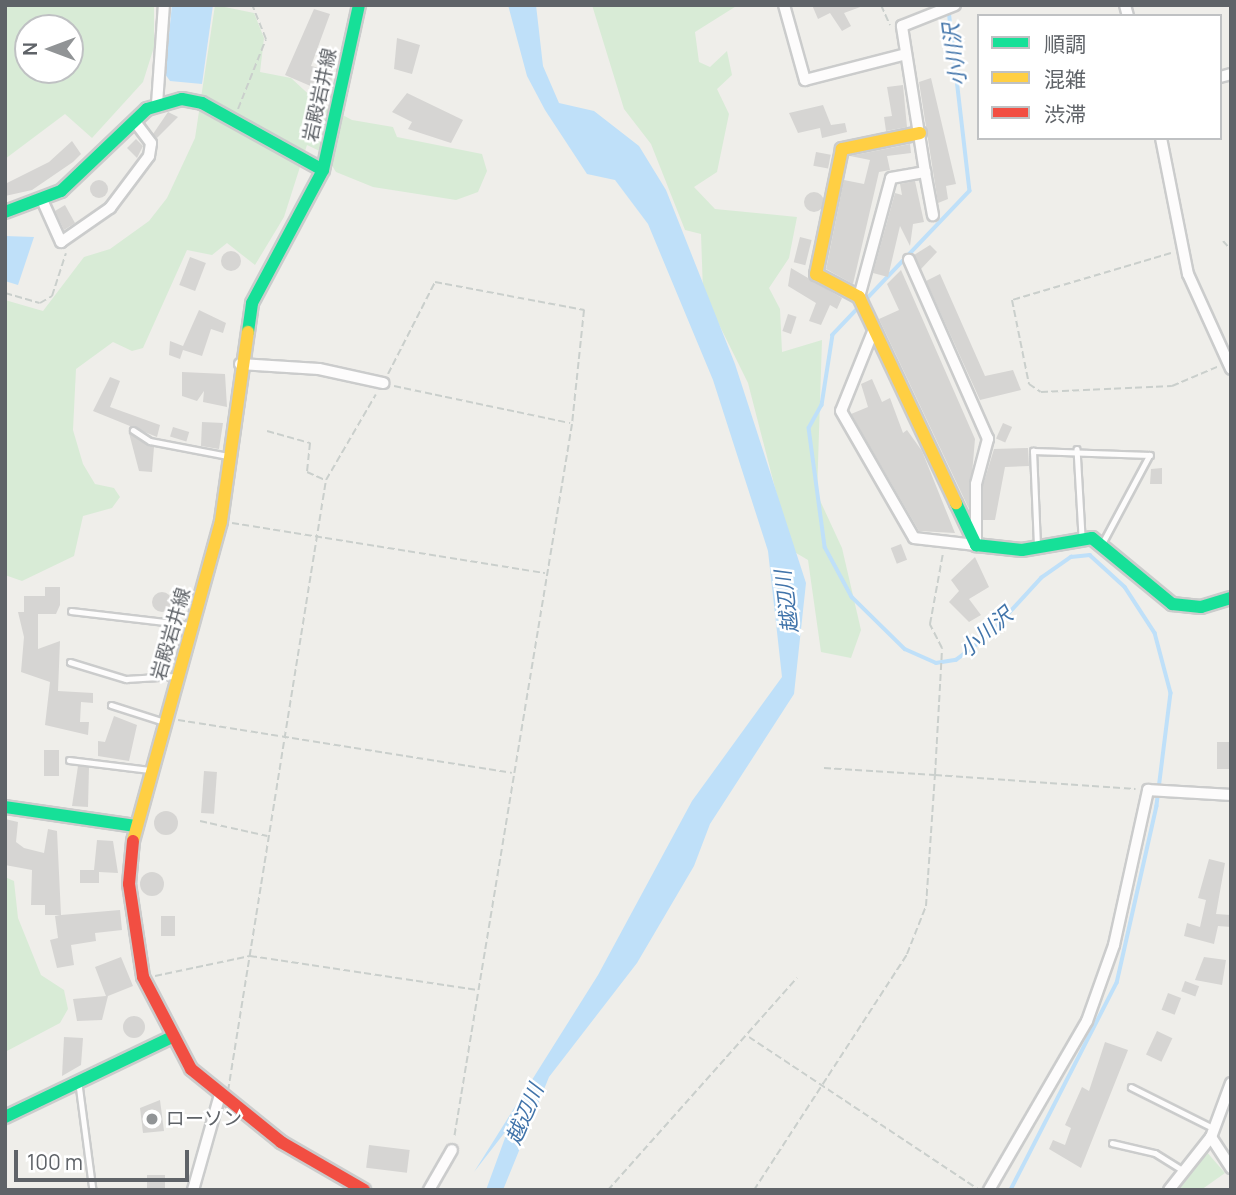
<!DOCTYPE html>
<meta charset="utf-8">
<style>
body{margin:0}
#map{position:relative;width:1236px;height:1195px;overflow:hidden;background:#efeeea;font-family:Manrope,"Noto Sans JP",sans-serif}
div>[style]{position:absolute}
.green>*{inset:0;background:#d8ebd6}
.water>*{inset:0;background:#bfe0f9}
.stream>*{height:3.5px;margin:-1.75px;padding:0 1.75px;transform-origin:1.75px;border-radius:1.75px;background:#bfe0f9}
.building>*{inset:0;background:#d6d5d3;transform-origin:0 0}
.round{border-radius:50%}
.path>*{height:2px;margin-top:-1px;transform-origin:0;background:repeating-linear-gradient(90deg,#cacfcc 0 7px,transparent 0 10.5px)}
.roads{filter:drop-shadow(2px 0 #cbcccc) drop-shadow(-2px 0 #cbcccc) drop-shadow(0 2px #cbcccc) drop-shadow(0 -2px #cbcccc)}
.lane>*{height:4.5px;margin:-2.25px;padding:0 2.25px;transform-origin:2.25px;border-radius:2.25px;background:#fdfcfc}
.street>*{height:10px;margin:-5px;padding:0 5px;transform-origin:5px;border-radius:5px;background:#fdfcfc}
.fast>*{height:12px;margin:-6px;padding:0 6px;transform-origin:6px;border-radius:6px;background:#16e098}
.slow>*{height:12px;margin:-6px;padding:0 6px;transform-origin:6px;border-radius:6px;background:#ffcf43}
.jam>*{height:12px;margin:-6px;padding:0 6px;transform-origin:6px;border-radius:6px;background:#f24e42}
.dots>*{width:19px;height:19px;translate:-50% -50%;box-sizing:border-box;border:4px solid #fff;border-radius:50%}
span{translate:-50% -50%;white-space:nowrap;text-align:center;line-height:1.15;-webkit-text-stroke:5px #fff;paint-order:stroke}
.street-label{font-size:19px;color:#5f6368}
.poi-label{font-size:19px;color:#5f6368}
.left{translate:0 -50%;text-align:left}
.water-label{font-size:21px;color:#4174aa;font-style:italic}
.frame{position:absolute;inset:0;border:7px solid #5f6368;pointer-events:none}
.legend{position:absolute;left:977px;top:14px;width:245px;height:126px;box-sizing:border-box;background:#fff;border:2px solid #bfc1c3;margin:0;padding:9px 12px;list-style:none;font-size:21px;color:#5f6368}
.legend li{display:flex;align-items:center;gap:14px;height:35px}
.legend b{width:35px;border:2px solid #bfc1c3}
.north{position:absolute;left:14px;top:14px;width:70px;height:70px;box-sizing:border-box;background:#fff;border:2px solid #bfc1c3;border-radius:50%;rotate:270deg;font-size:19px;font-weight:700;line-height:28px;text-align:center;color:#5f6368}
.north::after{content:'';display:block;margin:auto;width:24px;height:32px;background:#919496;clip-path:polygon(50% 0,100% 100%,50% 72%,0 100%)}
.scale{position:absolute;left:14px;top:1150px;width:175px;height:32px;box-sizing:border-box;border:4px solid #5f6368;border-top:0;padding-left:9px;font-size:21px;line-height:24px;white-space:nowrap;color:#5f6368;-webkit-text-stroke:5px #fff;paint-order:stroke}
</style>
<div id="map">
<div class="green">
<i style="clip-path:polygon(evenodd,5px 5px,154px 5px,154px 47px,143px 82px,92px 138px,65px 114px,5px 159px,5px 5px,28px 28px,70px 28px,70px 70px,28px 70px,28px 28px)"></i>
<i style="clip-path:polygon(215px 5px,254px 13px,264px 38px,260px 72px,291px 78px,316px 101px,352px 120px,393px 127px,397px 137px,482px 154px,487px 171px,478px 192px,456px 200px,373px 187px,336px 172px,324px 153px,307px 145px,284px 217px,255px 265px,227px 243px,212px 255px,187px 250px,143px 348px,132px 351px,113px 342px,76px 369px,73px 430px,83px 464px,95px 484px,114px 488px,120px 497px,112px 508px,83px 516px,74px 556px,22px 581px,5px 575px,5px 300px,43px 311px,84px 257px,110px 249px,149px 221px,167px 198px,195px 138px)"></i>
<i style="clip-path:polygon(592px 5px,738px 5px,695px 32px,699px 62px,710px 67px,727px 51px,732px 75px,717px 89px,729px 114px,717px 172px,694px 187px,715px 209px,797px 217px,789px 258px,769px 288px,780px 309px,782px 352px,822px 340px,817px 494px,842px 548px,861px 630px,851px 658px,821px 652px,808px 560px,791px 550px,748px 383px,703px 292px,701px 234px,685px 230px,651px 144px,624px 109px)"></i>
<i style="clip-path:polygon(5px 877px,14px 881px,18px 918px,41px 975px,64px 990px,68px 1009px,60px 1023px,5px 1052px)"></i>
<i style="clip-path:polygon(1205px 1150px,1225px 1173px,1201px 1190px,1177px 1190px)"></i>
</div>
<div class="water">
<i style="clip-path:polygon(172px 5px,213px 5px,202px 84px,170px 81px,165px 74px)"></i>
<i style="clip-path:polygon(508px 5px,536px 5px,543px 66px,559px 103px,594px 111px,639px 146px,666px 190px,735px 364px,806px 583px,794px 694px,710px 824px,694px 866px,637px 963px,549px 1077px,503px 1190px,486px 1190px,509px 1127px,474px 1172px,598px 975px,692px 801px,782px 677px,768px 551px,713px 380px,648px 224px,615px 180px,587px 174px,545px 110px,527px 76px)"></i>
<i style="clip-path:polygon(5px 236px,34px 237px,18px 285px,5px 281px)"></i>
</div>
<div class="stream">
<i style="left:949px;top:10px;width:182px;rotate:83.4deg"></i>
<i style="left:970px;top:191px;width:199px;rotate:133.6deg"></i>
<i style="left:833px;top:335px;width:71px;rotate:98.9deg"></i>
<i style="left:822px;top:405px;width:26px;rotate:119deg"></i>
<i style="left:809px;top:428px;width:120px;rotate:82.3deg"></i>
<i style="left:825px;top:547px;width:57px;rotate:61.6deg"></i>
<i style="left:852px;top:597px;width:74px;rotate:44.5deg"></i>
<i style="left:905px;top:649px;width:34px;rotate:24deg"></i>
<i style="left:936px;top:663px;width:20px;rotate:-9deg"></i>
<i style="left:956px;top:660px;width:39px;rotate:-37deg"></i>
<i style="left:987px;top:637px;width:80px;rotate:-47.5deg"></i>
<i style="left:1041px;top:578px;width:37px;rotate:-35deg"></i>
<i style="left:1071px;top:557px;width:19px;rotate:-6deg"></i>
<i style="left:1090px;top:555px;width:47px;rotate:42.4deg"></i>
<i style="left:1125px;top:587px;width:55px;rotate:56.9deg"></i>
<i style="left:1155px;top:633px;width:62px;rotate:75.1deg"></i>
<i style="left:1171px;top:693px;width:114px;rotate:97.1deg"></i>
<i style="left:1157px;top:806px;width:181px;rotate:102.7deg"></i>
<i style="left:1117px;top:983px;width:233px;rotate:117.1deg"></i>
</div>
<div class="building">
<i style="clip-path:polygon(812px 5px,863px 5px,863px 6px,844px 13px,851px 26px,842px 31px,830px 13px,818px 19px)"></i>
<i style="clip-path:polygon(314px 9px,330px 14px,311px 66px,333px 71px,329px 94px,285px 75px)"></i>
<i style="clip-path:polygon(397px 38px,420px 45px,412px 74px,394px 69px)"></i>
<i style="clip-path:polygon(931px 78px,956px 184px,946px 186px,948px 199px,938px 203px,919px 82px)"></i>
<i style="clip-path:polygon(903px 85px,907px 127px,886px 131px,884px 117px,892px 116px,887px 87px)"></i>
<i style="clip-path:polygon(407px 93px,463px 120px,451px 143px,408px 129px,412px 122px,392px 112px)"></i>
<i style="clip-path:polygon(823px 105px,831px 125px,845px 123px,847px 132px,822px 138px,820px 128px,798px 133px,789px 113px)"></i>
<i style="clip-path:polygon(168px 112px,178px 117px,157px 138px,153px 134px)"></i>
<i style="clip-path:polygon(136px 139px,143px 146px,137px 158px,127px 148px)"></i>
<i style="clip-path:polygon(72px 141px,81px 154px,73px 162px,32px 190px,5px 196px,5px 184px,49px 162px)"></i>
<i style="clip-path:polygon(910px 144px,911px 153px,887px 156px,890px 170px,879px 172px,853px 284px,826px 269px,844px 180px,864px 184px,870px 160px,850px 156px)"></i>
<i style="left:816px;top:152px;width:15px;height:14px;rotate:11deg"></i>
<i class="round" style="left:90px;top:180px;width:18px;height:18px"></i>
<i style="clip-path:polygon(915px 181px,924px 222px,913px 224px,910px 246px,900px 226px,888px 277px,873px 273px,895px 193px,902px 195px,900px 184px)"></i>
<i class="round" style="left:804px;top:192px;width:20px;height:20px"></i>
<i style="clip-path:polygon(65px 205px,75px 223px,64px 230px,55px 211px)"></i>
<i style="left:800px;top:237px;width:12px;height:26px;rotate:14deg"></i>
<i style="clip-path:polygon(930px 245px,937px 252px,921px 269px,914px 255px)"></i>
<i class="round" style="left:221px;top:251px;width:20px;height:20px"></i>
<i style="left:190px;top:257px;width:17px;height:30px;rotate:21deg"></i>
<i style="clip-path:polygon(791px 268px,842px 298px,837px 309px,830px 305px,821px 325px,809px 321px,816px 303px,788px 286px)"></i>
<i style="clip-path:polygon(901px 270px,975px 439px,969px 509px,879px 319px,899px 310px,887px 284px)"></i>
<i style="clip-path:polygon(940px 274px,985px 376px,1013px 370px,1021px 390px,980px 400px,926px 281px)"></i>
<i style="clip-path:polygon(199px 310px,226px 323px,223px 333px,211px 329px,202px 356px,183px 350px,180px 359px,169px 355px,170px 341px,183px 346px)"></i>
<i style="left:788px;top:314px;width:9px;height:18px;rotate:18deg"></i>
<i style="clip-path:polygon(182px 372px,225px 374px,227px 407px,203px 402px,204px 391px,197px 401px,182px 396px)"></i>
<i style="clip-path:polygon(110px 377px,120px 381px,110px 407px,160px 425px,157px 437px,93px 411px)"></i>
<i style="clip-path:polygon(872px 379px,882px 402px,890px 398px,903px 433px,907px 430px,922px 451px,955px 533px,919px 531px,851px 414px,868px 407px,861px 384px)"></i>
<i style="clip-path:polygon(202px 422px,223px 423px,219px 449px,201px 446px)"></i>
<i style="left:1003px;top:423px;width:10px;height:17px;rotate:24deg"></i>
<i style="left:173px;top:427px;width:17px;height:10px;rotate:17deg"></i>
<i style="clip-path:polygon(129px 433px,154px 447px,152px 472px,139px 471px)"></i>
<i style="clip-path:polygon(1028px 448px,1029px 466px,1005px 467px,995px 520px,983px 520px,983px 485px,994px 449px)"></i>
<i style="clip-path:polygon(1162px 468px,1162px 484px,1150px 484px,1151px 469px)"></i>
<i style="left:901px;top:544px;width:17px;height:11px;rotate:69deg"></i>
<i style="clip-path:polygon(975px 557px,989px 587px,969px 599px,981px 615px,969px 622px,949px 602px,959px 591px,951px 580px)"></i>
<i style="clip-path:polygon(45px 587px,60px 587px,60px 605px,56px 614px,38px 614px,38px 649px,60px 641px,58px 691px,93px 693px,93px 703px,81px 702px,80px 722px,89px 722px,88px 735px,45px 725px,50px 682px,21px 672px,24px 637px,18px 612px,24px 612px,24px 596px,45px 596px)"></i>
<i class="round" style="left:152px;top:592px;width:20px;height:20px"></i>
<i style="clip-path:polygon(114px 716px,137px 725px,129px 761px,98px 756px,98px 741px,105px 742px)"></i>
<i style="left:1217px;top:742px;width:14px;height:27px"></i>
<i style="left:44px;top:750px;width:15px;height:26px"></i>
<i style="clip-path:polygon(78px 766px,89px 767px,88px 807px,72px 806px)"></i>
<i style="left:204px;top:771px;width:13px;height:42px;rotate:4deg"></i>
<i class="round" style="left:154px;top:811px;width:24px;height:24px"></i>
<i style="clip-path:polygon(5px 819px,18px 822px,16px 842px,24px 848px,44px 853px,48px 829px,57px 831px,61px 915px,120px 910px,122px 930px,95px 933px,96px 941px,71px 945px,74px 965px,57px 968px,50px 940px,58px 938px,55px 916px,60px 915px,45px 915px,45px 905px,31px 905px,32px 870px,5px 865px)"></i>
<i style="clip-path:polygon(97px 840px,113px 841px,118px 873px,99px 872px,99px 883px,80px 883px,80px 870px,94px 870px)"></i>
<i style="clip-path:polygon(1209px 859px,1225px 863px,1216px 914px,1231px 915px,1231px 927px,1218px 926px,1214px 944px,1184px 936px,1187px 923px,1200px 927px,1206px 900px,1198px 898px)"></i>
<i class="round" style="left:140px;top:872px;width:24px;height:24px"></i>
<i style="left:161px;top:916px;width:14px;height:20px"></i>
<i style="clip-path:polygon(121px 957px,133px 986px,108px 996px,102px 1020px,77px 1021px,73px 999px,106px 996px,95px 967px)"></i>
<i style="clip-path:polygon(1204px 957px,1226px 960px,1222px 985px,1195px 980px)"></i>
<i style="left:1185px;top:981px;width:15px;height:11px;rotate:20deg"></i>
<i style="left:1168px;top:993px;width:14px;height:18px;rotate:21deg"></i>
<i class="round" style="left:123px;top:1016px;width:22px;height:22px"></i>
<i style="left:1157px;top:1031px;width:17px;height:26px;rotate:25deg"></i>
<i style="clip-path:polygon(64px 1037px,83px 1038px,81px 1065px,62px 1076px)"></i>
<i style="clip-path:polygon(1105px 1042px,1128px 1050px,1081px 1168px,1049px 1149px,1053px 1140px,1065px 1145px,1071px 1128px,1065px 1125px,1082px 1087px,1089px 1091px)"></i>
<i style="clip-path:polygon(160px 1100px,164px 1131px,143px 1133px,140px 1108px)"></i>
<i style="left:369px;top:1145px;width:41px;height:23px;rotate:7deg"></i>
<i style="left:165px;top:1175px;width:13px;height:18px;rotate:90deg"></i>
</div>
<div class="path">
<i style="left:881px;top:5px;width:22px;rotate:66deg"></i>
<i style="left:238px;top:109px;width:75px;rotate:-68.2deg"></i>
<i style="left:266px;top:39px;width:37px;rotate:-112deg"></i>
<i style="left:1223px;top:241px;width:12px;rotate:48deg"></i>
<i style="left:1171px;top:253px;width:166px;rotate:163.5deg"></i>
<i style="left:1012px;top:300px;width:86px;rotate:78.6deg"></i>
<i style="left:1029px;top:384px;width:14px;rotate:34deg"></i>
<i style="left:1041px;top:392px;width:131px;rotate:-2.6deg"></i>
<i style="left:1172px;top:386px;width:49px;rotate:-22.9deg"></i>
<i style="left:5px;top:293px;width:36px;rotate:16deg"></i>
<i style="left:40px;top:303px;width:14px;rotate:-30deg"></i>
<i style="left:52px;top:296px;width:45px;rotate:-72deg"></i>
<i style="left:388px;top:374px;width:103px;rotate:-62.9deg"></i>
<i style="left:435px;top:282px;width:152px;rotate:10.6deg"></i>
<i style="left:584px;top:310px;width:115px;rotate:96deg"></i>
<i style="left:572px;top:424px;width:724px;rotate:99.38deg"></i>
<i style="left:394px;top:386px;width:180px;rotate:11.9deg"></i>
<i style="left:267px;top:431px;width:45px;rotate:15.6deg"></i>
<i style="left:310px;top:443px;width:29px;rotate:96deg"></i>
<i style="left:307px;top:472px;width:20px;rotate:24deg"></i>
<i style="left:232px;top:523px;width:317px;rotate:9.1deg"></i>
<i style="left:178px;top:720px;width:338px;rotate:9deg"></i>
<i style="left:824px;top:768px;width:111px;rotate:3.6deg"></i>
<i style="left:935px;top:775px;width:127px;rotate:-86.8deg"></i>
<i style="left:942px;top:648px;width:27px;rotate:-117deg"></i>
<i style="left:930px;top:624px;width:72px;rotate:-79.6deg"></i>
<i style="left:200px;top:821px;width:69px;rotate:12.6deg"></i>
<i style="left:155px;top:976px;width:97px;rotate:-11.9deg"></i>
<i style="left:250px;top:956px;width:230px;rotate:8.5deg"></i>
<i style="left:749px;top:1037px;width:275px;rotate:33.6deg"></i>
<i style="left:228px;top:1091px;width:619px;rotate:-80.89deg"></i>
<i style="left:326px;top:480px;width:99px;rotate:-59.8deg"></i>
<i style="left:608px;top:1190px;width:284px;rotate:-48.3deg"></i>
<i style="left:754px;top:1190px;width:281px;rotate:-57deg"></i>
<i style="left:907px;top:954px;width:52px;rotate:-68.4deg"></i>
<i style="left:926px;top:906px;width:131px;rotate:-86.1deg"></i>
<i style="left:935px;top:775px;width:201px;rotate:4deg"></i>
</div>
<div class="roads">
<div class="lane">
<i style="left:133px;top:430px;width:20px;rotate:33deg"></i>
<i style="left:150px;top:441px;width:79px;rotate:10.9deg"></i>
<i style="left:1077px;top:449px;width:87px;rotate:86.7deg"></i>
<i style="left:1037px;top:546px;width:95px;rotate:-92.4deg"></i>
<i style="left:1033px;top:451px;width:117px;rotate:2deg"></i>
<i style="left:1150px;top:455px;width:100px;rotate:118.1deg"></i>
<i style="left:71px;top:611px;width:120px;rotate:6.7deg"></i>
<i style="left:70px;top:662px;width:59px;rotate:16.9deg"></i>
<i style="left:126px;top:679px;width:49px;rotate:-3.5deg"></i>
<i style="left:111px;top:705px;width:52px;rotate:17.7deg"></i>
<i style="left:69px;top:760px;width:83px;rotate:7deg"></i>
<i style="left:79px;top:1084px;width:107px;rotate:82.5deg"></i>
<i style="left:1131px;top:1087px;width:89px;rotate:26.6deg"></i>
<i style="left:1112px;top:1143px;width:44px;rotate:13.1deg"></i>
<i style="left:1155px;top:1153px;width:34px;rotate:32deg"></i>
</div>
<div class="street">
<i style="left:784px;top:5px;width:78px;rotate:74.4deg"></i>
<i style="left:805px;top:80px;width:104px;rotate:-14.4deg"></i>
<i style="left:1125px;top:5px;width:11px;rotate:75deg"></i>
<i style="left:1220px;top:77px;width:11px;rotate:-15deg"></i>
<i style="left:157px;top:104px;width:99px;rotate:-86deg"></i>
<i style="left:1161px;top:138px;width:139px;rotate:78.8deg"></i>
<i style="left:1188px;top:274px;width:104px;rotate:65.6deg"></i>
<i style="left:925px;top:172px;width:44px;rotate:79.5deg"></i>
<i style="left:43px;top:202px;width:44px;rotate:65.8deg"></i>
<i style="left:61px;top:242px;width:60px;rotate:-34.8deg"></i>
<i style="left:110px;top:208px;width:65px;rotate:-53.1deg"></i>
<i style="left:149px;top:156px;width:13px;rotate:-81deg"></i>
<i style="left:151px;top:143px;width:26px;rotate:-127deg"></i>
<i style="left:859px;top:297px;width:123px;rotate:-74.9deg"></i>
<i style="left:891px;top:178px;width:35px;rotate:-10deg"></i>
<i style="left:925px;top:172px;width:148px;rotate:-99deg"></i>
<i style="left:902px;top:26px;width:57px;rotate:-21.6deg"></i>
<i style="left:874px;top:329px;width:88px;rotate:111.9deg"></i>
<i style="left:841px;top:411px;width:146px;rotate:60.1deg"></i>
<i style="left:914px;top:538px;width:62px;rotate:6.4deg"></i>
<i style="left:976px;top:545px;width:61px;rotate:-90deg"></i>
<i style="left:976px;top:484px;width:47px;rotate:-75.1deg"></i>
<i style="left:988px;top:439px;width:196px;rotate:-113.8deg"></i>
<i style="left:240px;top:364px;width:79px;rotate:3.6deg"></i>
<i style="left:319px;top:369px;width:66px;rotate:12.3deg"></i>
<i style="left:1231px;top:1083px;width:58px;rotate:110.3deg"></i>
<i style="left:1211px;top:1137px;width:37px;rotate:57deg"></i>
<i style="left:193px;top:1190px;width:96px;rotate:-74.2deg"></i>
<i style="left:429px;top:1190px;width:46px;rotate:-60.1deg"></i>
<i style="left:989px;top:1190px;width:195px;rotate:-59.9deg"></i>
<i style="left:1087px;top:1021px;width:81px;rotate:-70.4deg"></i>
<i style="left:1114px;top:945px;width:159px;rotate:-77.6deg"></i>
<i style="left:1148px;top:790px;width:83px;rotate:3.4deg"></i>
<i style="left:1169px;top:1190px;width:68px;rotate:-51.6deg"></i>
</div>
<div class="fast">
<i style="left:5px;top:212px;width:60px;rotate:-20.6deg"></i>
<i style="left:61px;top:191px;width:119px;rotate:-43.6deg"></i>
<i style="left:147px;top:109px;width:36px;rotate:-16deg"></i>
<i style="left:182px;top:99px;width:20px;rotate:11deg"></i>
<i style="left:202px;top:103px;width:138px;rotate:29deg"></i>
<i style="left:248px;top:332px;width:29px;rotate:-82deg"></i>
<i style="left:252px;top:303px;width:151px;rotate:-61.9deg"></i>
<i style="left:323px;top:170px;width:169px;rotate:-77.7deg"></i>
<i style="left:956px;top:503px;width:47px;rotate:64.5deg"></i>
<i style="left:976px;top:545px;width:46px;rotate:6.2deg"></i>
<i style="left:1022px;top:550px;width:71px;rotate:-9.7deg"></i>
<i style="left:1092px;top:538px;width:104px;rotate:39.5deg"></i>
<i style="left:1172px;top:604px;width:29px;rotate:6deg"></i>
<i style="left:1201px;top:607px;width:31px;rotate:-17deg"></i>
<i style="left:5px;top:807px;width:131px;rotate:8.3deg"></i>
<i style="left:5px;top:1117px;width:183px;rotate:-25.6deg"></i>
</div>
<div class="slow">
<i style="left:920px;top:133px;width:80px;rotate:168.4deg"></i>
<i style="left:842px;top:149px;width:128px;rotate:101.7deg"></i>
<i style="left:816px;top:274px;width:49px;rotate:28.1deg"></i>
<i style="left:859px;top:297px;width:228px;rotate:64.8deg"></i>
<i style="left:133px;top:841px;width:332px;rotate:-74.6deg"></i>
<i style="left:221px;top:521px;width:191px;rotate:-81.9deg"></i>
</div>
<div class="jam">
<i style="left:133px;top:841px;width:43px;rotate:95.3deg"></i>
<i style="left:129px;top:884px;width:94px;rotate:81.4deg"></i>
<i style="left:143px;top:977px;width:104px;rotate:62.4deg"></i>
<i style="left:191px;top:1069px;width:116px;rotate:39deg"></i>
<i style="left:281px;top:1142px;width:96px;rotate:30deg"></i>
</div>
</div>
<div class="dots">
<i style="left:152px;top:1119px;background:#919496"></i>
</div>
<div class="street-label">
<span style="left:320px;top:95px;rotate:-78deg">岩殿岩井線</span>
<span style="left:171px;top:634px;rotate:-74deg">岩殿岩井線</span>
</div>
<div class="poi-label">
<span class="left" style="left:166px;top:1119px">ローソン</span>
</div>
<div class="water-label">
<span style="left:954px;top:55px;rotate:-97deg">小川沢</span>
<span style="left:786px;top:602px;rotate:-97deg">越辺川</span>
<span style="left:985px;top:632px;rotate:-41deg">小川沢</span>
<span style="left:524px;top:1114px;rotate:-67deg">越辺川</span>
</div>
<div class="frame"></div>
<ul class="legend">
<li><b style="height:9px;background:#16e098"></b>順調</li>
<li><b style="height:9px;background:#ffcf43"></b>混雑</li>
<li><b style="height:9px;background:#f24e42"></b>渋滞</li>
</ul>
<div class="north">N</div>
<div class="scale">100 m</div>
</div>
